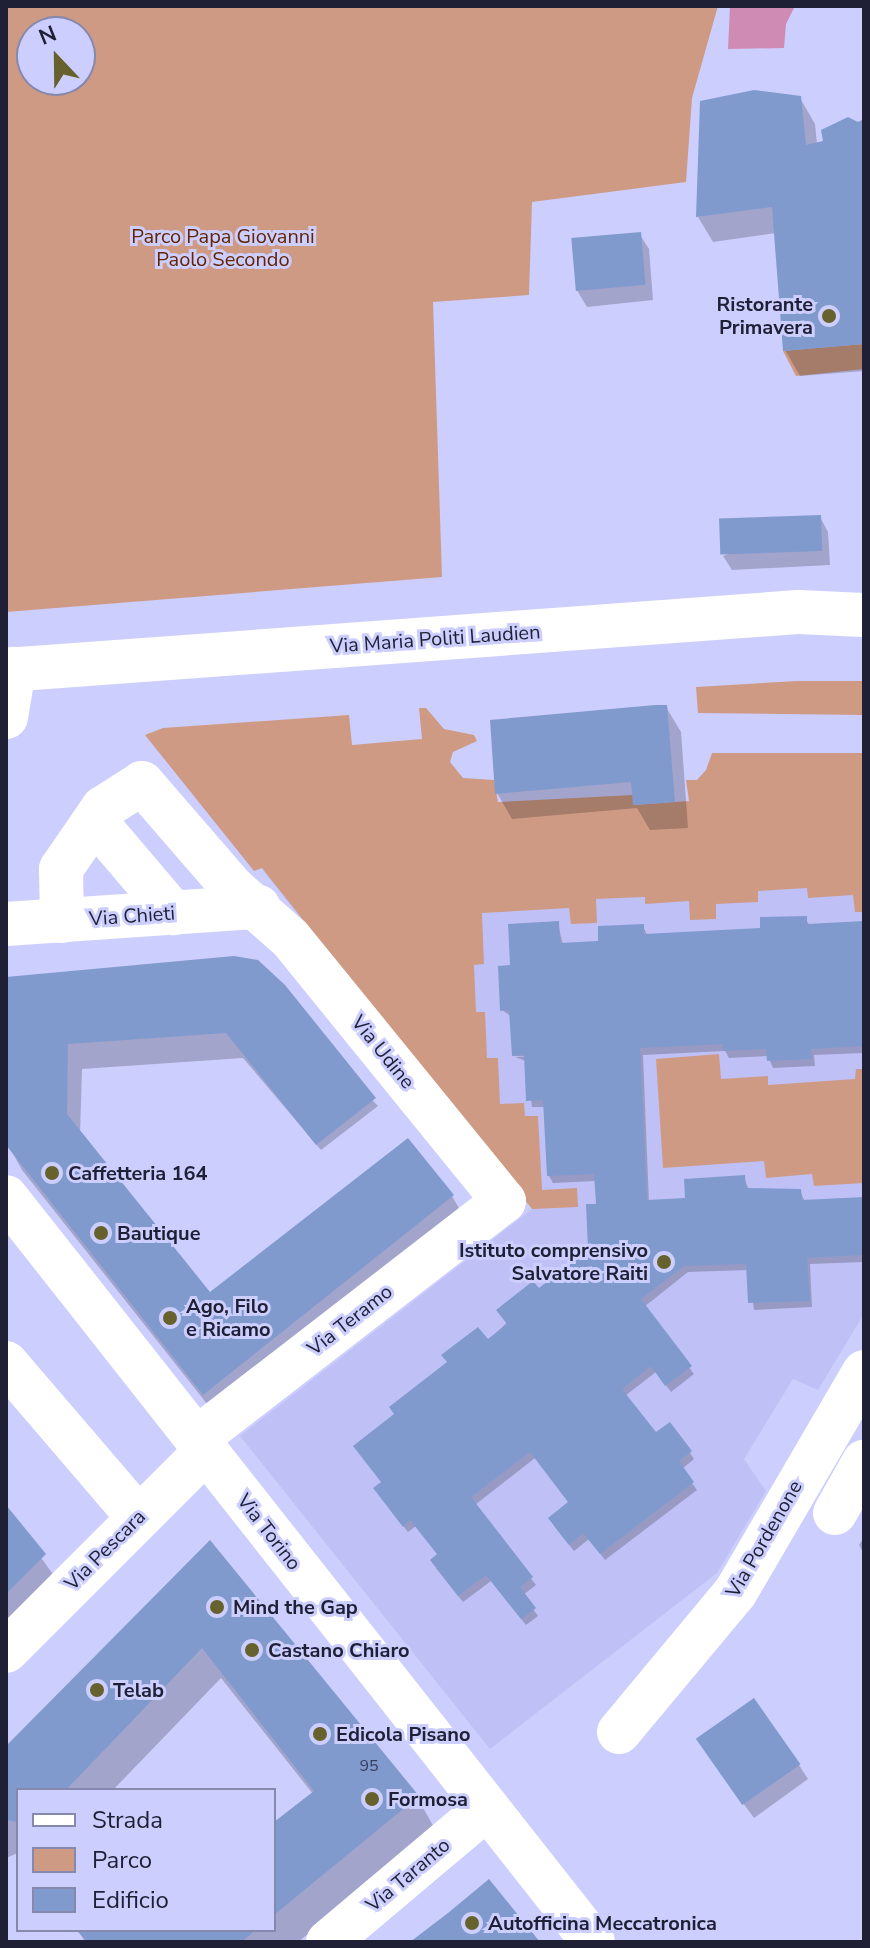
<!DOCTYPE html>
<style>
body{margin:0}
#map{position:relative;width:870px;height:1948px;overflow:hidden;background:#cccefe;font-family:"Nunito Sans",sans-serif}
div>[style]{position:absolute}
.built>*{inset:0;background:#bfc1f6}
.green>*{inset:0;background:#cf9a84}
.water>*{inset:0;background:#cf8bb3}
.shadow>*{inset:0;background:#0003}
.building>*{inset:0;background:#809ace;transform-origin:0 0}
.minor>*{height:44px;margin:-22px;padding:0 22px;transform-origin:22px;border-radius:22px;background:#fff}
.dots>*{width:22px;height:22px;translate:-50% -50%;box-sizing:border-box;border:4px solid #cccefe;border-radius:50%}
span{translate:-50% -50%;white-space:nowrap;text-align:center;line-height:1.15;-webkit-text-stroke:6px #cccefe;paint-order:stroke}
.number-label{font-size:16px;color:#373e5b}
.number-label span{-webkit-text-stroke-width:0}
.park-label{font-size:20px;color:#642301}
.poi-label{font-size:20px;color:#1f1f35;font-weight:700}
.right{translate:-100% -50%;text-align:right}
.left{translate:0 -50%;text-align:left}
.street-label{font-size:20px;color:#1f1f35}
.frame{position:absolute;inset:0;border:8px solid #1f1f35;pointer-events:none}
.legend{position:absolute;left:16px;top:1788px;width:260px;height:144px;box-sizing:border-box;background:#cccefe;border:2px solid #8788ae;margin:0;padding:10px 14px;list-style:none;font-size:24px;color:#1f1f35}
.legend li{display:flex;align-items:center;gap:16px;height:40px}
.legend b{width:40px;border:2px solid #8788ae}
.north{position:absolute;left:16px;top:16px;width:80px;height:80px;box-sizing:border-box;background:#cccefe;border:2px solid #8788ae;border-radius:50%;rotate:338deg;font-size:22px;font-weight:700;line-height:32px;text-align:center;color:#1f1f35}
.north::after{content:'';display:block;margin:auto;width:28px;height:36px;background:#66612d;clip-path:polygon(50% 0,100% 100%,50% 72%,0 100%)}
</style>
<div id="map">
<div class="built">
<i style="clip-path:polygon(864px 836px,864px 1314px,818px 1390px,793px 1379px,744px 1459px,766px 1491px,717px 1573px,490px 1749px,240px 1436px,532px 1209px,261px 868px)"></i>
</div>
<div class="green">
<i style="clip-path:polygon(evenodd,6px 6px,718px 6px,692px 98px,686px 182px,532px 202px,529px 295px,433px 302px,442px 577px,6px 612px,6px 6px,32px 32px,80px 32px,80px 80px,32px 80px,32px 32px)"></i>
<i style="clip-path:polygon(864px 344px,864px 369px,796px 376px,783px 351px)"></i>
<i style="clip-path:polygon(797px 681px,864px 681px,864px 715px,698px 713px,696px 687px)"></i>
<i style="clip-path:polygon(419px 708px,426px 708px,444px 729px,474px 735px,477px 741px,453px 752px,450px 762px,463px 778px,494px 780px,498px 802px,633px 795px,634px 805px,689px 801px,686px 780px,697px 780px,706px 770px,712px 753px,864px 753px,864px 912px,855px 912px,853px 895px,808px 898px,807px 888px,758px 891px,758px 902px,716px 904px,716px 919px,690px 920px,689px 901px,645px 904px,645px 897px,596px 899px,597px 923px,571px 924px,569px 908px,482px 913px,484px 964px,474px 965px,476px 1012px,485px 1012px,487px 1058px,498px 1058px,500px 1104px,524px 1103px,525px 1116px,538px 1116px,542px 1190px,577px 1188px,578px 1207px,532px 1209px,262px 868px,254px 871px,145px 735px,163px 728px,349px 715px,352px 745px,422px 739px)"></i>
<i style="clip-path:polygon(719px 1054px,721px 1079px,768px 1076px,768px 1085px,855px 1079px,856px 1069px,864px 1069px,864px 1183px,814px 1186px,812px 1174px,766px 1178px,764px 1161px,663px 1168px,656px 1059px)"></i>
</div>
<div class="water">
<i style="clip-path:polygon(730px 6px,795px 6px,786px 24px,784px 48px,728px 49px)"></i>
</div>
<div class="shadow">
<i style="clip-path:polygon(800px 98px,815px 124px,817px 144px,864px 121px,864px 371px,800px 376px,785px 350px,776px 233px,713px 242px,698px 217px)"></i>
<i style="clip-path:polygon(640px 235px,649px 249px,653px 300px,587px 307px,578px 292px,573px 242px)"></i>
<i style="clip-path:polygon(820px 517px,828px 532px,830px 565px,732px 570px,723px 556px)"></i>
<i style="clip-path:polygon(666px 707px,681px 732px,688px 828px,650px 830px,637px 808px,512px 819px,497px 793px)"></i>
<i style="clip-path:polygon(805px 918px,810px 926px,864px 923px,864px 1053px,814px 1055px,815px 1066px,773px 1068px,768px 1056px,729px 1058px,725px 1051px,643px 1055px,649px 1202px,687px 1200px,744px 1178px,749px 1190px,800px 1191px,805px 1202px,864px 1199px,864px 1262px,810px 1264px,812px 1307px,754px 1310px,749px 1270px,688px 1272px,644px 1307px,694px 1374px,671px 1392px,656px 1372px,625px 1396px,655px 1435px,669px 1425px,690px 1453px,694px 1459px,682px 1469px,697px 1490px,605px 1560px,589px 1539px,574px 1551px,554px 1526px,570px 1503px,535px 1458px,475px 1505px,536px 1585px,523px 1595px,538px 1616px,526px 1625px,491px 1581px,463px 1602px,436px 1568px,439px 1556px,416px 1526px,408px 1532px,380px 1496px,487px 1342px,539px 1291px,590px 1251px,598px 1206px,596px 1181px,553px 1183px,549px 1176px,545px 1107px,532px 1107px,526px 1061px,515px 1057px,534px 1056px,514px 1056px,512px 1017px,502px 1010px,512px 967px,558px 924px,563px 945px,600px 943px,643px 926px,647px 935px,762px 930px)"></i>
<i style="clip-path:polygon(233px 958px,378px 1106px,321px 1150px,243px 1058px,82px 1069px,80px 1135px,210px 1295px,452px 1196px,467px 1222px,219px 1419px,22px 1170px,7px 1143px,6px 979px)"></i>
<i style="clip-path:polygon(6px 1508px,64px 1590px,6px 1647px)"></i>
<i style="clip-path:polygon(864px 1537px,864px 1554px,859px 1545px)"></i>
<i style="clip-path:polygon(210px 1543px,417px 1797px,435px 1829px,298px 1942px,85px 1942px,78px 1930px,274px 1930px,274px 1825px,313px 1794px,221px 1678px,113px 1790px,18px 1790px,18px 1853px,6px 1858px,6px 1749px)"></i>
<i style="clip-path:polygon(708px 1755px,799px 1765px,808px 1779px,754px 1818px)"></i>
</div>
<div class="building">
<i style="clip-path:polygon(754px 90px,801px 96px,806px 145px,823px 141px,821px 130px,848px 117px,858px 122px,864px 119px,864px 344px,783px 351px,772px 207px,696px 217px,700px 101px)"></i>
<i style="left:641px;top:232px;width:53px;height:70px;rotate:85deg"></i>
<i style="left:821px;top:515px;width:36px;height:102px;rotate:88deg"></i>
<i style="clip-path:polygon(655px 705px,667px 705px,675px 802px,633px 805px,631px 782px,495px 794px,490px 720px)"></i>
<i style="clip-path:polygon(807px 916px,807px 924px,864px 921px,864px 1046px,811px 1049px,812px 1059px,767px 1061px,766px 1049px,723px 1051px,723px 1044px,640px 1048px,647px 1200px,685px 1198px,684px 1179px,745px 1175px,746px 1188px,801px 1189px,802px 1200px,864px 1197px,864px 1255px,807px 1258px,810px 1301px,748px 1303px,746px 1264px,684px 1266px,641px 1299px,692px 1366px,665px 1386px,651px 1366px,622px 1389px,656px 1432px,670px 1422px,692px 1451px,679px 1461px,694px 1482px,600px 1554px,583px 1533px,569px 1545px,548px 1518px,568px 1502px,530px 1452px,471px 1497px,533px 1577px,520px 1587px,536px 1608px,521px 1619px,486px 1575px,458px 1596px,430px 1560px,437px 1554px,410px 1520px,403px 1527px,373px 1488px,381px 1482px,353px 1446px,394px 1414px,389px 1407px,447px 1362px,441px 1355px,478px 1327px,488px 1339px,507px 1324px,496px 1310px,533px 1281px,539px 1288px,588px 1250px,586px 1204px,596px 1204px,594px 1174px,547px 1176px,543px 1100px,526px 1101px,524px 1055px,512px 1056px,509px 1010px,500px 1011px,498px 966px,510px 965px,508px 924px,559px 921px,560px 943px,598px 941px,598px 926px,644px 924px,644px 934px,760px 928px,760px 917px)"></i>
<i style="clip-path:polygon(234px 956px,258px 960px,285px 985px,376px 1098px,316px 1145px,226px 1033px,68px 1044px,67px 1114px,210px 1292px,408px 1138px,454px 1195px,203px 1395px,6px 1145px,6px 977px)"></i>
<i style="clip-path:polygon(6px 1505px,46px 1554px,6px 1594px)"></i>
<i style="clip-path:polygon(210px 1540px,419px 1796px,274px 1915px,274px 1822px,314px 1791px,202px 1648px,66px 1790px,18px 1790px,18px 1822px,6px 1820px,6px 1746px)"></i>
<i style="left:754px;top:1698px;width:81px;height:71px;rotate:55deg"></i>
<i style="clip-path:polygon(489px 1879px,540px 1942px,410px 1942px,448px 1913px)"></i>
<i style="clip-path:polygon(76px 1930px,256px 1930px,241px 1942px,88px 1942px)"></i>
</div>
<div class="minor">
<i style="left:6px;top:670px;width:794px;rotate:-4.19deg"></i>
<i style="left:798px;top:612px;width:66px;rotate:2.6deg"></i>
<i style="left:6px;top:717px;width:49px;rotate:-80.5deg"></i>
<i style="left:95px;top:821px;width:121px;rotate:49.7deg"></i>
<i style="left:62px;top:921px;width:52px;rotate:-91.1deg"></i>
<i style="left:61px;top:869px;width:74px;rotate:-55.5deg"></i>
<i style="left:103px;top:808px;width:46px;rotate:-32.7deg"></i>
<i style="left:142px;top:783px;width:139px;rotate:49.1deg"></i>
<i style="left:233px;top:888px;width:76px;rotate:41.3deg"></i>
<i style="left:290px;top:938px;width:339px;rotate:50.9deg"></i>
<i style="left:504px;top:1201px;width:389px;rotate:142.3deg"></i>
<i style="left:6px;top:924px;width:253px;rotate:-3.9deg"></i>
<i style="left:6px;top:1197px;width:948px;rotate:51.76deg"></i>
<i style="left:6px;top:1363px;width:203px;rotate:49.4deg"></i>
<i style="left:835px;top:1513px;width:59px;rotate:-60.4deg"></i>
<i style="left:6px;top:1651px;width:283px;rotate:-45deg"></i>
<i style="left:619px;top:1732px;width:181px;rotate:-50.2deg"></i>
<i style="left:735px;top:1593px;width:256px;rotate:-59.7deg"></i>
<i style="left:328px;top:1942px;width:208px;rotate:-40.1deg"></i>
</div>
<div class="dots">
<i style="left:829px;top:316px;background:#66612d"></i>
<i style="left:52px;top:1173px;background:#66612d"></i>
<i style="left:101px;top:1233px;background:#66612d"></i>
<i style="left:664px;top:1262px;background:#66612d"></i>
<i style="left:170px;top:1318px;background:#66612d"></i>
<i style="left:217px;top:1607px;background:#66612d"></i>
<i style="left:252px;top:1650px;background:#66612d"></i>
<i style="left:97px;top:1690px;background:#66612d"></i>
<i style="left:320px;top:1734px;background:#66612d"></i>
<i style="left:372px;top:1799px;background:#66612d"></i>
<i style="left:472px;top:1923px;background:#66612d"></i>
</div>
<div class="number-label">
<span style="left:369px;top:1766px">95</span>
</div>
<div class="park-label">
<span style="left:223px;top:248px">Parco Papa Giovanni<br>Paolo Secondo</span>
</div>
<div class="poi-label">
<span class="right" style="left:813px;top:316px">Ristorante<br>Primavera</span>
<span class="left" style="left:68px;top:1173px">Caffetteria 164</span>
<span class="left" style="left:117px;top:1233px">Bautique</span>
<span class="right" style="left:648px;top:1262px">Istituto comprensivo<br>Salvatore Raiti</span>
<span class="left" style="left:186px;top:1318px">Ago, Filo<br>e Ricamo</span>
<span class="left" style="left:233px;top:1607px">Mind the Gap</span>
<span class="left" style="left:268px;top:1650px">Castano Chiaro</span>
<span class="left" style="left:113px;top:1690px">Telab</span>
<span class="left" style="left:336px;top:1734px">Edicola Pisano</span>
<span class="left" style="left:388px;top:1799px">Formosa</span>
<span class="left" style="left:488px;top:1923px">Autofficina Meccatronica</span>
</div>
<div class="street-label">
<span style="left:435px;top:639px;rotate:-4deg">Via Maria Politi Laudien</span>
<span style="left:132px;top:916px;rotate:-4deg">Via Chieti</span>
<span style="left:383px;top:1052px;rotate:51deg">Via Udine</span>
<span style="left:350px;top:1320px;rotate:-38deg">Via Teramo</span>
<span style="left:269px;top:1532px;rotate:52deg">Via Torino</span>
<span style="left:764px;top:1539px;rotate:-60deg">Via Pordenone</span>
<span style="left:105px;top:1550px;rotate:-45deg">Via Pescara</span>
<span style="left:408px;top:1875px;rotate:-40deg">Via Taranto</span>
</div>
<div class="frame"></div>
<ul class="legend">
<li><b style="height:10px;background:#fff"></b>Strada</li>
<li><b style="height:22px;background:#cf9a84"></b>Parco</li>
<li><b style="height:22px;background:#809ace"></b>Edificio</li>
</ul>
<div class="north">N</div>
</div>
